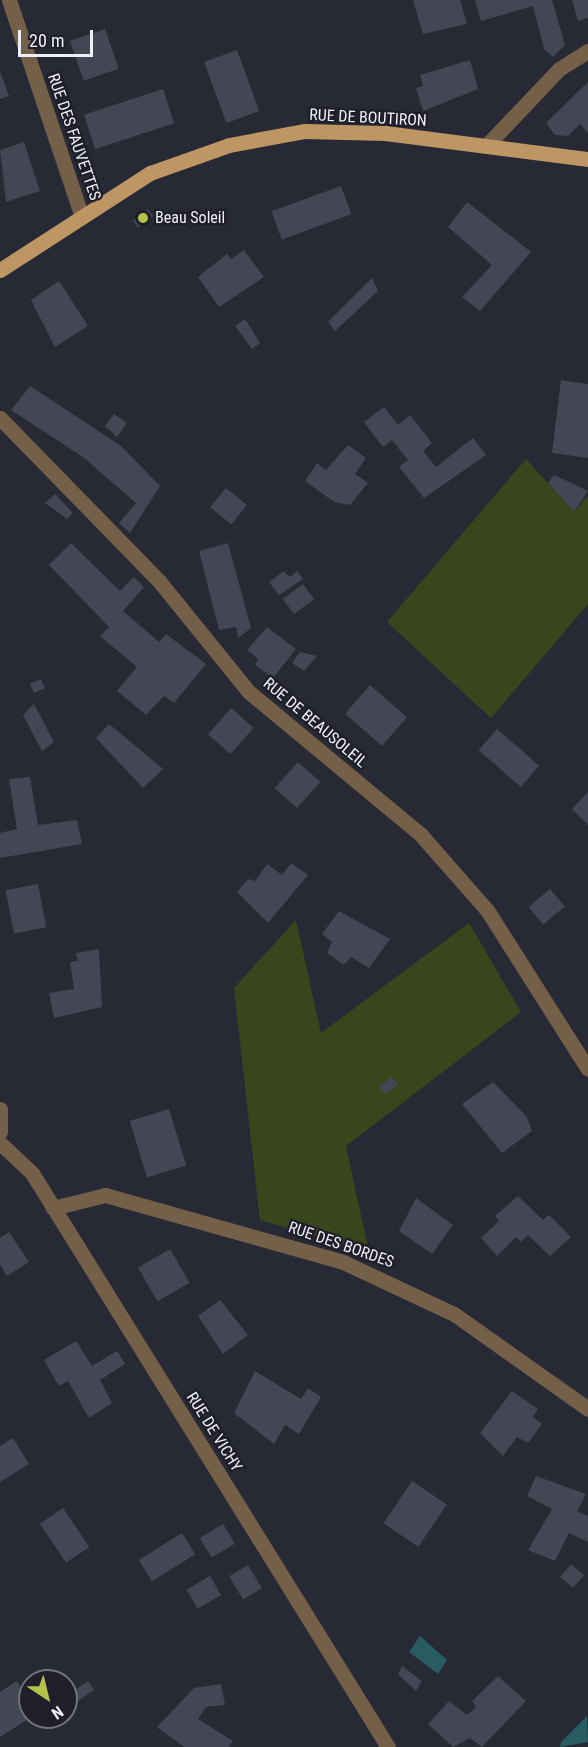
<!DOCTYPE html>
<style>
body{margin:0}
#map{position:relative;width:588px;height:1747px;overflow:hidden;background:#272934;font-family:"Roboto Condensed",sans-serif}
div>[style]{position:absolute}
.green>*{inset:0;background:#3b451b}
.water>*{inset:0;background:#275d61}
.building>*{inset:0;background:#454653;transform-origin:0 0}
.minor>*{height:15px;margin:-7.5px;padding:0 7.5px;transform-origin:7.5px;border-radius:7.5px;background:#746049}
.major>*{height:15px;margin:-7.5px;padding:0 7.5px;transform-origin:7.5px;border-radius:7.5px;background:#bd9664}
.dots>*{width:16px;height:16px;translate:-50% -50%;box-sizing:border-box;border:3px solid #1e1f2a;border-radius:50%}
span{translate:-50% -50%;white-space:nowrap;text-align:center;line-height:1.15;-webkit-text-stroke:4.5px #1e1f2a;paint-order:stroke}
.street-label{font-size:16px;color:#eef0f7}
.poi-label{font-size:16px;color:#eef0f7}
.left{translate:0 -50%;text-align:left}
.north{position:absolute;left:18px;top:1669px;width:60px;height:60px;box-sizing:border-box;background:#1e1f2a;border:2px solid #71737c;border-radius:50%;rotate:145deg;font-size:16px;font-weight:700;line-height:24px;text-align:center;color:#eef0f7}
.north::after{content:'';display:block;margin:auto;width:21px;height:27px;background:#b5c24a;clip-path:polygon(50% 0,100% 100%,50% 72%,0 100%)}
.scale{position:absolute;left:18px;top:30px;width:75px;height:27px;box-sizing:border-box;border:3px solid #eef0f7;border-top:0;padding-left:8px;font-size:18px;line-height:21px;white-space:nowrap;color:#eef0f7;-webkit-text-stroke:4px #1e1f2a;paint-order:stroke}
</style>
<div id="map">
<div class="green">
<i style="clip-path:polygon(526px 459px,574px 512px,588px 496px,588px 604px,491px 718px,387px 622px)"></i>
<i style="clip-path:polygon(296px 920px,321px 1033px,469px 923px,521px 1012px,346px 1146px,369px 1252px,260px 1220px,234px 988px)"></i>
</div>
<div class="water">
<i style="clip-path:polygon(420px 1636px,447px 1660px,438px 1674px,409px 1652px)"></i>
<i style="clip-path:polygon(587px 1716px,588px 1742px,560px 1747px,561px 1742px)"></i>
</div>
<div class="building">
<i style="clip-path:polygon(413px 0,460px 0,467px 24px,423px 34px)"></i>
<i style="clip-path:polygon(475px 0,552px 0,565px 45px,553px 57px,544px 49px,533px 6px,481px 21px)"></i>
<i style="clip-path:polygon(572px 0,588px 0,588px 18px,578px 21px)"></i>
<i style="left:105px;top:29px;width:42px;height:37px;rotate:71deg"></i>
<i style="left:237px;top:50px;width:65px;height:35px;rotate:70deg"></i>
<i style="clip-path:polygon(470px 60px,478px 89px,423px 111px,416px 88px,423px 86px,420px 75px)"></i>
<i style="clip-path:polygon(0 71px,9px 96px,0 99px)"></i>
<i style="clip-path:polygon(588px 82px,588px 133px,580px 124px,568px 136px,555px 135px,546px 123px)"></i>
<i style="left:163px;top:89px;width:36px;height:83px;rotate:72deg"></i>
<i style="clip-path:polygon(24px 142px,40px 191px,6px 202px,0 150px)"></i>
<i style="left:341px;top:186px;width:30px;height:74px;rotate:70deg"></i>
<i style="clip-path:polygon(467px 202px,531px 252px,480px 311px,462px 297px,492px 265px,448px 227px)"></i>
<i style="left:148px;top:209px;width:9px;height:19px;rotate:54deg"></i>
<i style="clip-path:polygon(244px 250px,264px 277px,219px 307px,198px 277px,227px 254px,231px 259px)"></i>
<i style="clip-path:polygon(372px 278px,378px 291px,335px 331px,328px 322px)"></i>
<i style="clip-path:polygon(59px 281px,88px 326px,55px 347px,31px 300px)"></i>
<i style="clip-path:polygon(245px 319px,260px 343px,252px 349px,235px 326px)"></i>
<i style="clip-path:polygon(561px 380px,588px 384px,588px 458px,552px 453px)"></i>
<i style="clip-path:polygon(30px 386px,121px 446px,160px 486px,130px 533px,119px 523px,136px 503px,83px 457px,11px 410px)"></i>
<i style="clip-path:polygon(384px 407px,398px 425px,410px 415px,432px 443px,423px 451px,436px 467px,473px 438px,486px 455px,424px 498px,399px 467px,408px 460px,392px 440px,383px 447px,364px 422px)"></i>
<i style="clip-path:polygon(114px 414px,127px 423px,117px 437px,105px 426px)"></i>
<i style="clip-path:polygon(348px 445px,366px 458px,355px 474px,368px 483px,350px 505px,334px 502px,305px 481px,317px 463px,326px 470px)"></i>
<i style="clip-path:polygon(554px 475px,588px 491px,574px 512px,548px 483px)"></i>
<i style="left:226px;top:488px;width:27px;height:25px;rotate:39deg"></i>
<i style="clip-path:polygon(55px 494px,73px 513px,67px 519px,45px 503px)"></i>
<i style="clip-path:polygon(71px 543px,120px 591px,134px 577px,144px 587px,123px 611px,159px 642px,166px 634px,206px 664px,174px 703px,164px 696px,146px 715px,117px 691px,137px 667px,100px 636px,109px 627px,49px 565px)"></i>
<i style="clip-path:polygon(228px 543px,251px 628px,238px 638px,236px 627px,219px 630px,199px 551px)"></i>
<i style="clip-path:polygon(284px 571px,290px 577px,297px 571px,303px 579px,279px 595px,269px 582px)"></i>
<i style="left:303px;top:584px;width:19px;height:25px;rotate:54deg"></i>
<i style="clip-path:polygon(267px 627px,296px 649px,273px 678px,255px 665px,258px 659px,247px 650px)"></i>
<i style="clip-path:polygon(300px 652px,317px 656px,304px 671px,292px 663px)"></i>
<i style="left:41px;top:679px;width:10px;height:12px;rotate:66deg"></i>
<i style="left:370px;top:685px;width:49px;height:38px;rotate:41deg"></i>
<i style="clip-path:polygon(34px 704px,54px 742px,42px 751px,23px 715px)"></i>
<i style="left:231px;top:708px;width:30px;height:35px;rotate:41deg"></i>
<i style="clip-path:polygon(109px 724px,163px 769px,143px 788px,96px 738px)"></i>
<i style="left:497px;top:729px;width:56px;height:28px;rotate:41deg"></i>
<i style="left:298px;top:762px;width:30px;height:35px;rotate:42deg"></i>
<i style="clip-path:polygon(30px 777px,38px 825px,77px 820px,82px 844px,0 858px,0 833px,17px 829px,9px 779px)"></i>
<i style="clip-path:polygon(588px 792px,588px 825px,572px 809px)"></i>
<i style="clip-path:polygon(291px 863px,308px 875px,268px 923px,237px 892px,248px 879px,255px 881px,267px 864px,282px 875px)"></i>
<i style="left:38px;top:884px;width:44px;height:33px;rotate:79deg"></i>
<i style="left:550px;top:889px;width:23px;height:28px;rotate:50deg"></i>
<i style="clip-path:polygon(339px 911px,390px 939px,369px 968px,351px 957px,344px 965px,327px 953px,332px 942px,322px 934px)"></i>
<i style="clip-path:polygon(99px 949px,102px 1007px,54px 1018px,49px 993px,74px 989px,70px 962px,78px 961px,76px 953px)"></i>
<i style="left:392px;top:1077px;width:10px;height:16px;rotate:53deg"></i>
<i style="clip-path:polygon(493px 1082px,527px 1117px,532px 1131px,502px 1153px,462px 1104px)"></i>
<i style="left:169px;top:1109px;width:59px;height:41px;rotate:73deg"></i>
<i style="clip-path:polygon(518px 1196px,543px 1220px,549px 1215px,571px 1237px,550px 1256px,528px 1235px,521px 1242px,516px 1237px,497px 1256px,481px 1238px,499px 1221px,495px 1216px)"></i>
<i style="clip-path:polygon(416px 1198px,453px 1225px,432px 1254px,399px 1231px)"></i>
<i style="clip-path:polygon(9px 1232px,29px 1262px,7px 1276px,0 1265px,0 1238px)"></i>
<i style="left:170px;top:1249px;width:39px;height:37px;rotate:60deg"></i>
<i style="clip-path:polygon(220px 1300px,248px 1335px,223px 1354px,198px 1316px)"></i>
<i style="clip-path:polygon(76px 1341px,92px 1366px,117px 1351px,125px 1364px,100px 1380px,112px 1403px,89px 1418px,68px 1381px,59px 1386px,44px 1360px)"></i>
<i style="clip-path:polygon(255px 1371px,301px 1399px,308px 1388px,321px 1397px,299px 1434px,285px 1425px,274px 1444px,234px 1413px)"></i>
<i style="clip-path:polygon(512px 1391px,538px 1409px,533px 1417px,542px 1424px,528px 1443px,517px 1437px,503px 1456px,480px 1433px)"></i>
<i style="clip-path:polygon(13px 1438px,29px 1464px,0 1482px,0 1446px)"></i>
<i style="clip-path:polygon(536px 1476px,586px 1494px,577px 1511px,588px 1516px,588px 1542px,569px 1533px,555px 1561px,528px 1550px,552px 1509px,527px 1496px)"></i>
<i style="left:412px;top:1481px;width:42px;height:51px;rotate:34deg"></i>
<i style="left:63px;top:1508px;width:47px;height:28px;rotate:56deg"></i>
<i style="left:223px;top:1524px;width:23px;height:27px;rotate:59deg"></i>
<i style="left:182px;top:1533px;width:25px;height:51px;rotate:58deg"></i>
<i style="left:571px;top:1564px;width:17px;height:17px;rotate:40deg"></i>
<i style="left:248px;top:1565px;width:27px;height:22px;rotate:59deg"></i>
<i style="left:210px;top:1576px;width:22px;height:27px;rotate:60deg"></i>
<i style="clip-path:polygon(402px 1666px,422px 1681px,416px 1691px,398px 1674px)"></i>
<i style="clip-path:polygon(498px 1676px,526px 1701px,482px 1747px,470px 1738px,453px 1747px,428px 1724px,449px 1701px,467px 1715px,476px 1707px,472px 1701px)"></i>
<i style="clip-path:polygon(17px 1681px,30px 1702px,30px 1718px,0 1737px,0 1692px)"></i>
<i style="left:88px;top:1681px;width:11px;height:26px;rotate:56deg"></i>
<i style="clip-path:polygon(221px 1684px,225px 1705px,206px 1707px,198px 1719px,233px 1741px,229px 1747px,184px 1747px,157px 1727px,194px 1688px)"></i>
</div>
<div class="minor">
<i style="left:9px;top:0;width:229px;rotate:71.4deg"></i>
<i style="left:486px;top:146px;width:106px;rotate:-46.5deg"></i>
<i style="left:559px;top:69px;width:34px;rotate:-32deg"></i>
<i style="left:0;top:418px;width:228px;rotate:45.7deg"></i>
<i style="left:159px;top:581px;width:143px;rotate:51deg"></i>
<i style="left:249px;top:692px;width:224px;rotate:39.7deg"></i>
<i style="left:421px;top:835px;width:100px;rotate:48.7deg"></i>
<i style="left:487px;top:910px;width:188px;rotate:57.6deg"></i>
<i style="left:0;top:1109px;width:23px;rotate:90deg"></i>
<i style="left:0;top:1143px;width:44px;rotate:43.2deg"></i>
<i style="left:32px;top:1173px;width:675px;rotate:58.19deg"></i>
<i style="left:53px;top:1208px;width:54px;rotate:-14deg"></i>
<i style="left:105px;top:1195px;width:247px;rotate:15.7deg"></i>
<i style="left:343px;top:1262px;width:123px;rotate:25.1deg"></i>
<i style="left:454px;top:1314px;width:164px;rotate:35.3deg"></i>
</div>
<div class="major">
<i style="left:0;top:270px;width:179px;rotate:-32.9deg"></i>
<i style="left:150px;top:173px;width:84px;rotate:-19.5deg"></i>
<i style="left:229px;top:145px;width:76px;rotate:-10.6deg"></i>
<i style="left:304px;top:131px;width:81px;rotate:1.4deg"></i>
<i style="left:385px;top:133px;width:205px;rotate:7.3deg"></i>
</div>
<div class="dots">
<i style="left:143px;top:218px;background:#b5c24a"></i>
</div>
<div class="street-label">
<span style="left:368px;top:118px;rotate:3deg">RUE DE BOUTIRON</span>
<span style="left:74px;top:137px;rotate:71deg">RUE DES FAUVETTES</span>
<span style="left:315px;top:723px;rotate:40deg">RUE DE BEAUSOLEIL</span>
<span style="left:341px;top:1245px;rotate:19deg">RUE DES BORDES</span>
<span style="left:214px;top:1432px;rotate:58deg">RUE DE VICHY</span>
</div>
<div class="poi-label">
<span class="left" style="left:155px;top:218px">Beau Soleil</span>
</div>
<div class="north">N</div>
<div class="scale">20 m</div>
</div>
